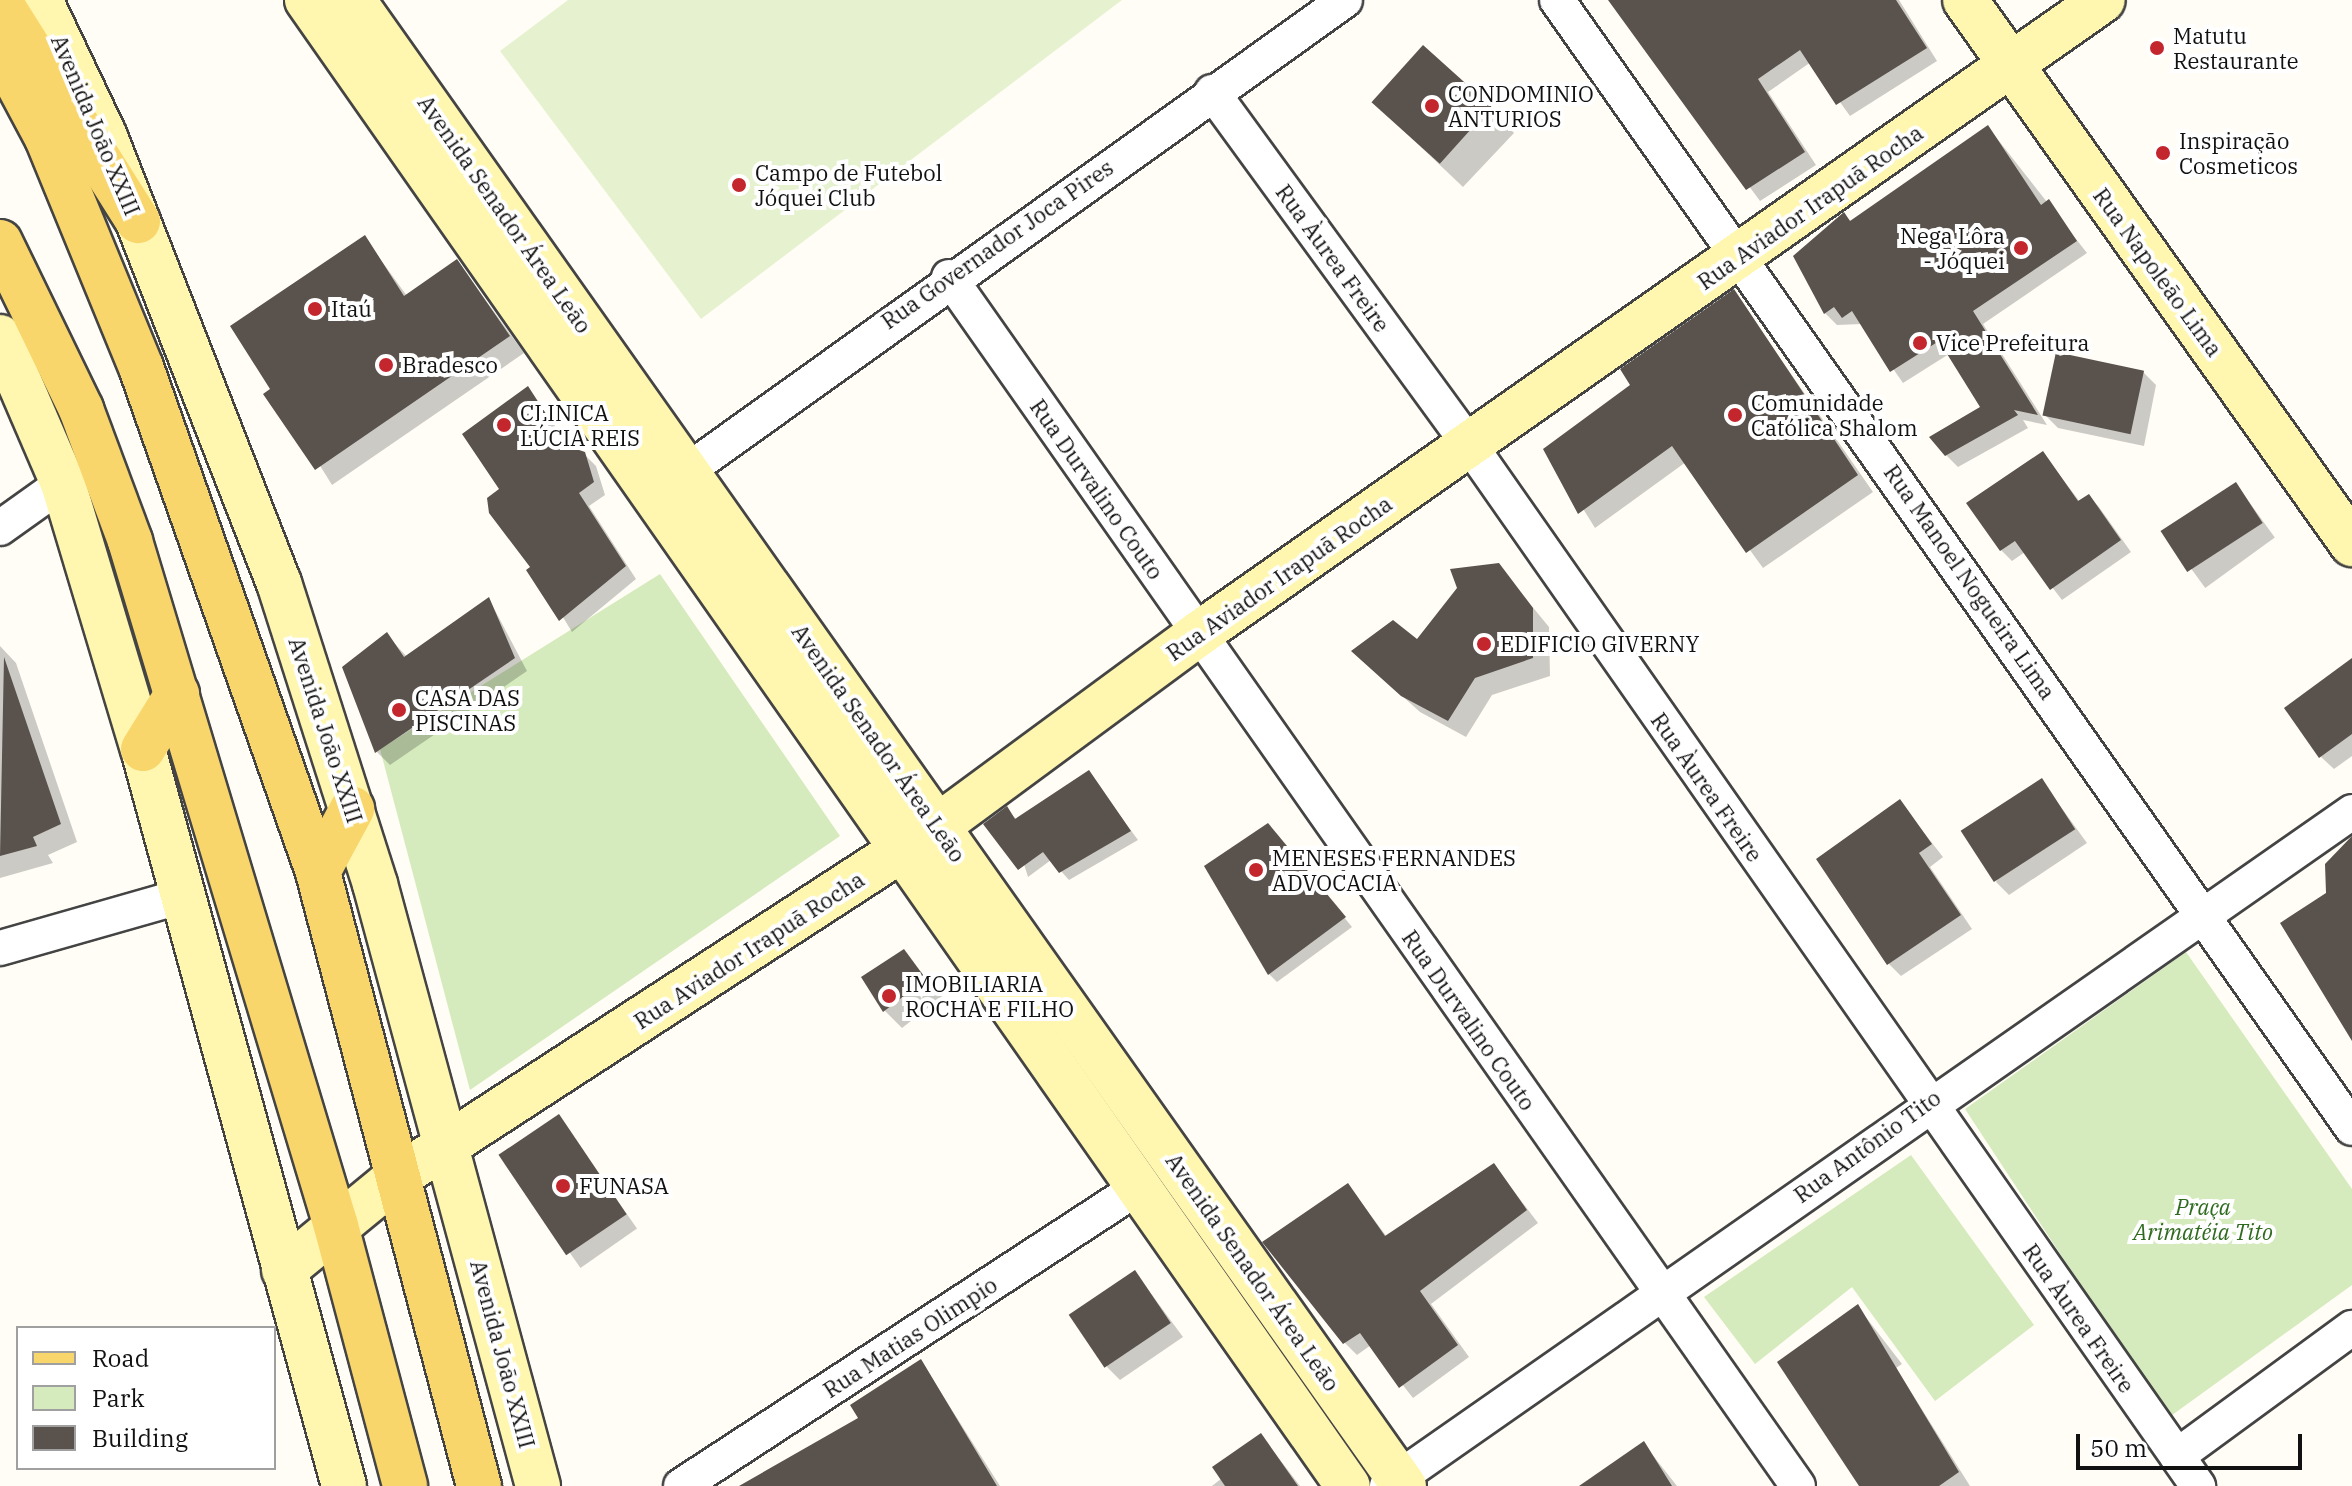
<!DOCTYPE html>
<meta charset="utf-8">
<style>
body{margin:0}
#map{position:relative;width:2352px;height:1486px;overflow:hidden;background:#fffdf5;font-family:"IBM Plex Serif",serif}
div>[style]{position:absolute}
.green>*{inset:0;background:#d5ebbd}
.pitch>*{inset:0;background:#e6f2cf}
.shadow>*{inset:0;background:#0003;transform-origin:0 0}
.building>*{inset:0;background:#5a524d;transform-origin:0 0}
.roads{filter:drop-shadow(2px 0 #444) drop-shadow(-2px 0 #444) drop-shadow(0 2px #444) drop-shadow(0 -2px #444)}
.street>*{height:34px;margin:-17px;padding:0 17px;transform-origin:17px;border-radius:17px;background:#fff}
.secondary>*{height:44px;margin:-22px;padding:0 22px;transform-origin:22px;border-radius:22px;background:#fff6b0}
.primary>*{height:44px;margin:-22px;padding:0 22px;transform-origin:22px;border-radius:22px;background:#f9d66b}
.dots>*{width:22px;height:22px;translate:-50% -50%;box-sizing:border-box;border:4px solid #fff;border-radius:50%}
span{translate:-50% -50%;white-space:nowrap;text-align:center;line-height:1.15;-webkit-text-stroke:8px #fff;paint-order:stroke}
.poi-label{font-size:22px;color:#111}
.left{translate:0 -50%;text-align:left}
.right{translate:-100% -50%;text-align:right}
.street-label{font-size:22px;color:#111}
.park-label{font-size:22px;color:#2f6b1f;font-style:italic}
.legend{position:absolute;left:16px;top:1326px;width:260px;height:144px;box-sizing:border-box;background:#fff;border:2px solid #a0a0a0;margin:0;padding:10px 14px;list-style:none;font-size:24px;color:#111}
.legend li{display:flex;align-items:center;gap:16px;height:40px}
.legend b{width:40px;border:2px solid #a0a0a0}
.scale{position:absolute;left:2076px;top:1434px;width:226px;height:36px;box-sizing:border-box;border:4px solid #111;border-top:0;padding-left:10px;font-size:24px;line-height:28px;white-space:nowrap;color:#111;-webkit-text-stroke:6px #fff;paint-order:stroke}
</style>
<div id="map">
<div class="green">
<i style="clip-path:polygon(660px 574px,840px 836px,470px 1090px,380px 749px)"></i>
<i style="clip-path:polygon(2186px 952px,2352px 1189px,2352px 1285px,2168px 1418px,1965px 1109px)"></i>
<i style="clip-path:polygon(1911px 1155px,2034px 1325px,1935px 1401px,1852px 1287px,1755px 1364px,1704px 1297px)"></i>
</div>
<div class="pitch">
<i style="clip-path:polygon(568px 0,1122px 0,701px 319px,500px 51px)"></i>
</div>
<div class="shadow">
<i style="clip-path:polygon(1611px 0,1899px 0,1937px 61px,1850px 116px,1811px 62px,1768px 92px,1816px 165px,1760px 201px)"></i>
<i style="clip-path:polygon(1490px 108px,1514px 133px,1463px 187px,1402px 129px)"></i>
<i style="clip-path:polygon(1988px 127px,2087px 253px,1983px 324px,2047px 425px,2023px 420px,2028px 428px,1958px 467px,1946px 455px,1983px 408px,1949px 354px,1903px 383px,1862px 324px,1837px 325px,1825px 313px,1844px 215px,1852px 222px)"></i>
<i style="clip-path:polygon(365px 238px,407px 296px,457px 261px,524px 353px,332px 485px,273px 390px)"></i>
<i style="clip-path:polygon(1734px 292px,1873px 492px,1763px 568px,1686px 462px,1595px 528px,1546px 449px,1633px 385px)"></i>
<i style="clip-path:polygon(2143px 372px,2156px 385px,2144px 446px,2058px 428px,2045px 415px)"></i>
<i style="clip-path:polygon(528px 389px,558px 430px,543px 440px,584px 454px,596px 466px,605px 495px,589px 506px,636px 579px,572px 632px,533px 568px,501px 489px)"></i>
<i style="clip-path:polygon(2043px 453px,2080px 502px,2089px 496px,2099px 507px,2131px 552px,2062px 600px,2025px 552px,2012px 561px,2001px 550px)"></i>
<i style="left:2236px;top:484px;width:66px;height:86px;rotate:54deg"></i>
<i style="clip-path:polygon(1498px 565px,1549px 627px,1550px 676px,1492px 695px,1466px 737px,1420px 712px,1371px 668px,1418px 641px)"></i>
<i style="clip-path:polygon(489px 599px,527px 671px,390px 765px,377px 752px,345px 668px,387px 635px,407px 657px)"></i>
<i style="clip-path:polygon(0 646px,16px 663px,77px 842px,48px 855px,53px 863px,0 878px)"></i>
<i style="clip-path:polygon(2352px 661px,2352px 756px,2334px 769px,2321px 757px)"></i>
<i style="clip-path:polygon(1088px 772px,1138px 840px,1069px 880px,1051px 860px,1028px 877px,1007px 809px,1017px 820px)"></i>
<i style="clip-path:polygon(2042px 781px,2087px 843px,2009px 895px,1996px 882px)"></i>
<i style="clip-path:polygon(1900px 802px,1943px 857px,1930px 867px,1972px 929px,1901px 976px,1888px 963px)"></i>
<i style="clip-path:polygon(1276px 834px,1352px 927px,1277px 982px,1269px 974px)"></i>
<i style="clip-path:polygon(904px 952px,942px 997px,902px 1028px,885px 1011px)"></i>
<i style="left:559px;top:1117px;width:136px;height:69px;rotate:55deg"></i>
<i style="clip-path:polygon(1494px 1165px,1538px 1223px,1431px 1304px,1469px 1357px,1413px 1398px,1371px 1345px,1357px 1355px,1345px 1343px,1348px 1185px,1387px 1237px)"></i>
<i style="clip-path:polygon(1135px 1272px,1183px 1337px,1120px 1380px,1107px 1367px)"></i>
<i style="clip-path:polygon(1858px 1307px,1902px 1364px,1896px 1368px,1970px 1486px,1863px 1486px)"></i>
<i style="clip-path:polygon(921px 1361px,1000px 1486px,774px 1486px,861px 1419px)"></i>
<i style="clip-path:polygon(1261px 1435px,1300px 1486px,1212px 1486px,1222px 1478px)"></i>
<i style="clip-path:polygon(1644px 1444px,1677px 1486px,1583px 1486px)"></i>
</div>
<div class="building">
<i style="clip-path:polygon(1608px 0,1896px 0,1927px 48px,1836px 105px,1800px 50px,1758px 79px,1805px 152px,1746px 190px)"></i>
<i style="left:1423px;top:45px;width:92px;height:77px;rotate:42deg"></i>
<i style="clip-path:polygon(1988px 125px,2041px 205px,2049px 199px,2077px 241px,1973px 311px,2038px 415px,2014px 410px,2018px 415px,1945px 456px,1929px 437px,1980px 407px,1939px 341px,1890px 372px,1852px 311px,1842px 318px,1834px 307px,1824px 314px,1793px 256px,1844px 212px,1850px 221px)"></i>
<i style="clip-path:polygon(365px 235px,404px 296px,457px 259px,510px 336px,315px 470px,263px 394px,270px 389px,230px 326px)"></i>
<i style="clip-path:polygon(1734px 289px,1858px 475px,1746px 553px,1672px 446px,1578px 514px,1543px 449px,1630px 385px,1620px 369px)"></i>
<i style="left:2056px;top:352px;width:90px;height:65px;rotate:12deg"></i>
<i style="clip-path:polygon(528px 386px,548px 417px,526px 432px,585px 452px,594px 482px,579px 493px,626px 566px,559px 621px,526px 570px,530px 567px,489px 513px,487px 498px,499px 489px,462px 434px)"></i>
<i style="clip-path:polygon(2043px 451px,2078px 501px,2089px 494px,2121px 540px,2050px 590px,2015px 541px,2000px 551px,1966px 503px)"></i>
<i style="left:2236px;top:482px;width:49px;height:90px;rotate:57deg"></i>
<i style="clip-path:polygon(1499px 563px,1533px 608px,1533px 658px,1475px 678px,1448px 721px,1401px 696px,1351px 651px,1393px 620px,1417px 639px,1457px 588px,1450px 569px)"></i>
<i style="clip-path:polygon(489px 597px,515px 658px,375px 753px,342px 667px,387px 632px,404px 657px)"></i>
<i style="clip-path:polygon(4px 657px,61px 824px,33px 837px,37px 846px,0 856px)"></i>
<i style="clip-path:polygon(2352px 658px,2352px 734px,2319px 758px,2284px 708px)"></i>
<i style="clip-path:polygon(1089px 770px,1131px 831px,1059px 873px,1043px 852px,1018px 870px,983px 824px,1007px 806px,1015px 819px)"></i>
<i style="left:2042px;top:778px;width:61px;height:97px;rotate:57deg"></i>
<i style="clip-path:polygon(1900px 799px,1932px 844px,1919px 853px,1961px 915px,1887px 965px,1816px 859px)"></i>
<i style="clip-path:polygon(1268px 823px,1346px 917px,1268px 975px,1204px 866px)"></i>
<i style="clip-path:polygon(2352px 836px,2352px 1041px,2280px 923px,2326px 893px,2325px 864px)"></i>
<i style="clip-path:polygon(904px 949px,926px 979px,883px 1012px,861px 977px)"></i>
<i style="left:559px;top:1114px;width:121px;height:73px;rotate:56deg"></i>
<i style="clip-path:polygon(1494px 1163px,1527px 1210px,1420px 1291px,1458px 1345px,1399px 1388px,1360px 1333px,1343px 1344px,1262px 1242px,1348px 1183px,1385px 1236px)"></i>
<i style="left:1135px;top:1270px;width:64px;height:80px;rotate:56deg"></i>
<i style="clip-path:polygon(1858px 1304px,1959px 1472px,1939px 1486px,1859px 1486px,1777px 1362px)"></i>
<i style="clip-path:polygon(921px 1359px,997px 1486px,739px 1486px,858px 1418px,850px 1405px)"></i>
<i style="clip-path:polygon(1261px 1433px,1298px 1486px,1225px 1486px,1212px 1467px)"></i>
<i style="clip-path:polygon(1644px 1441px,1672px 1486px,1579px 1486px)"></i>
</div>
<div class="roads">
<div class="street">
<i style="left:1557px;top:0;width:1380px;rotate:54.82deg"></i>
<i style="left:1212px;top:92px;width:436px;rotate:53.9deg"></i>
<i style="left:1469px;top:444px;width:1272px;rotate:55.02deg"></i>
<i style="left:949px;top:277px;width:1477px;rotate:54.92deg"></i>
<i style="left:666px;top:486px;width:835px;rotate:-35.59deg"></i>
<i style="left:0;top:528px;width:77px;rotate:-35.5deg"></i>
<i style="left:0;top:948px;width:186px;rotate:-15.9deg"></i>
<i style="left:2177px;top:1456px;width:217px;rotate:-36.2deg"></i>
<i style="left:681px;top:1486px;width:547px;rotate:-33.14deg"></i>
<i style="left:1387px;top:1486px;width:1177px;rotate:-34.93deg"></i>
</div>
<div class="secondary">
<i style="left:40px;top:0;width:152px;rotate:64.6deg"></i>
<i style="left:105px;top:137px;width:479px;rotate:68.7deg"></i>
<i style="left:279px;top:583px;width:316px;rotate:72.3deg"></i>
<i style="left:375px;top:884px;width:624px;rotate:74.85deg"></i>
<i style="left:307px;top:0;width:1814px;rotate:54.99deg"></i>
<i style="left:353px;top:0;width:1820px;rotate:54.73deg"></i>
<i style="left:1965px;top:0;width:668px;rotate:54.57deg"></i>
<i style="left:0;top:337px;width:159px;rotate:66.7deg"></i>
<i style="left:63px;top:483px;width:278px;rotate:73.3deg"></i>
<i style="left:143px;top:749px;width:764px;rotate:74.74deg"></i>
<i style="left:284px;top:1270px;width:145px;rotate:-39.4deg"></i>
<i style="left:396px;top:1178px;width:646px;rotate:-33deg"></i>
<i style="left:938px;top:826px;width:322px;rotate:-36.4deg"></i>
<i style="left:1197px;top:635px;width:1106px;rotate:-35.03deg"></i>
</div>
<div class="primary">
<i style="left:0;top:2px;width:259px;rotate:57.8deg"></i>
<i style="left:0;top:50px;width:100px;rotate:61.9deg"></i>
<i style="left:47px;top:138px;width:248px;rotate:67.7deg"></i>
<i style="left:141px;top:367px;width:535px;rotate:70.68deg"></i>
<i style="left:318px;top:872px;width:635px;rotate:75.31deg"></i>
<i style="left:0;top:242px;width:186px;rotate:64.1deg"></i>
<i style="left:81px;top:409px;width:141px;rotate:69.6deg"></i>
<i style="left:130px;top:541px;width:715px;rotate:73.26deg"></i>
<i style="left:336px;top:1226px;width:269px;rotate:75.1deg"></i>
<i style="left:143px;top:749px;width:65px;rotate:-58.3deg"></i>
<i style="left:318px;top:872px;width:72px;rotate:-61.6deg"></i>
</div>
</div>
<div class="dots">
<i style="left:2157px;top:48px;background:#c4262e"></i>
<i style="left:1432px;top:106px;background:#c4262e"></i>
<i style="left:2163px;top:153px;background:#c4262e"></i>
<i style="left:739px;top:185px;background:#c4262e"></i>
<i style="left:2021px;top:248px;background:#c4262e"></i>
<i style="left:315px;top:309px;background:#c4262e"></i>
<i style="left:1920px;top:343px;background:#c4262e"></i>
<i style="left:386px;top:365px;background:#c4262e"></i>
<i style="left:1735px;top:415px;background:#c4262e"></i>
<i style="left:504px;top:425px;background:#c4262e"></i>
<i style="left:1484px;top:644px;background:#c4262e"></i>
<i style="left:399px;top:710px;background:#c4262e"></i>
<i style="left:1256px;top:870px;background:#c4262e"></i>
<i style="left:889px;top:996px;background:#c4262e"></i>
<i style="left:563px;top:1186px;background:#c4262e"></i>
</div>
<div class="poi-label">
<span class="left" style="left:2173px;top:48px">Matutu<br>Restaurante</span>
<span class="left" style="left:1448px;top:106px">CONDOMINIO<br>ANTURIOS</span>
<span class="left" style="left:2179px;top:153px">Inspiração<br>Cosmeticos</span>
<span class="left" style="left:755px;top:185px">Campo de Futebol<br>Jóquei Club</span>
<span class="right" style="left:2005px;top:248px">Nega Lôra<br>- Jóquei</span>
<span class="left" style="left:331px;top:309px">Itaú</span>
<span class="left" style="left:1936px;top:343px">Vice Prefeitura</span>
<span class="left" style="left:402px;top:365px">Bradesco</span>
<span class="left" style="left:1751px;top:415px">Comunidade<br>Católica Shalom</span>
<span class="left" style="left:520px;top:425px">CLINICA<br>LÚCIA REIS</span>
<span class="left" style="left:1500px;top:644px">EDIFICIO GIVERNY</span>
<span class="left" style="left:415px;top:710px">CASA DAS<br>PISCINAS</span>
<span class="left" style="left:1272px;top:870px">MENESES FERNANDES<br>ADVOCACIA</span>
<span class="left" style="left:905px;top:996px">IMOBILIARIA<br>ROCHA E FILHO</span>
<span class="left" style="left:579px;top:1186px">FUNASA</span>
</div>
<div class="street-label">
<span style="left:96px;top:125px;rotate:67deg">Avenida João XXIII</span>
<span style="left:1810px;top:207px;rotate:-35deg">Rua Aviador Irapuã Rocha</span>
<span style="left:505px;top:214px;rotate:55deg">Avenida Senador Área Leão</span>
<span style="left:997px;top:244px;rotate:-35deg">Rua Governador Joca Pires</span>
<span style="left:1333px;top:258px;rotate:54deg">Rua Àurea Freire</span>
<span style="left:2158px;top:272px;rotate:54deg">Rua Napoleão Lima</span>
<span style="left:1097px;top:489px;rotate:55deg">Rua Durvalino Couto</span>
<span style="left:1279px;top:578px;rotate:-35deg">Rua Aviador Irapuã Rocha</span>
<span style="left:1970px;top:582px;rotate:55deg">Rua Manoel Nogueira Lima</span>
<span style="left:326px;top:730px;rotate:72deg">Avenida João XXIII</span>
<span style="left:879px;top:743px;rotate:55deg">Avenida Senador Área Leão</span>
<span style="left:1707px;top:787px;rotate:55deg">Rua Àurea Freire</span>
<span style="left:749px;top:950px;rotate:-33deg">Rua Aviador Irapuã Rocha</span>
<span style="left:1469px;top:1020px;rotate:55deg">Rua Durvalino Couto</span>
<span style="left:1867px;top:1146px;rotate:-36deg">Rua Antônio Tito</span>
<span style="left:1253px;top:1272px;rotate:55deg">Avenida Senador Área Leão</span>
<span style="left:2079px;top:1318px;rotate:55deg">Rua Àurea Freire</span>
<span style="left:910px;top:1337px;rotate:-33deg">Rua Matias Olimpio</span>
<span style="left:503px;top:1354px;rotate:75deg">Avenida João XXIII</span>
</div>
<div class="park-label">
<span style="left:2203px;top:1219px">Praça<br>Arimatéia Tito</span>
</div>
<ul class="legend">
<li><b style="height:10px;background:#f9d66b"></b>Road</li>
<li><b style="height:22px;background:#d5ebbd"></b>Park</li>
<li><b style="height:22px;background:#5a524d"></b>Building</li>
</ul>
<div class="scale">50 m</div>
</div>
